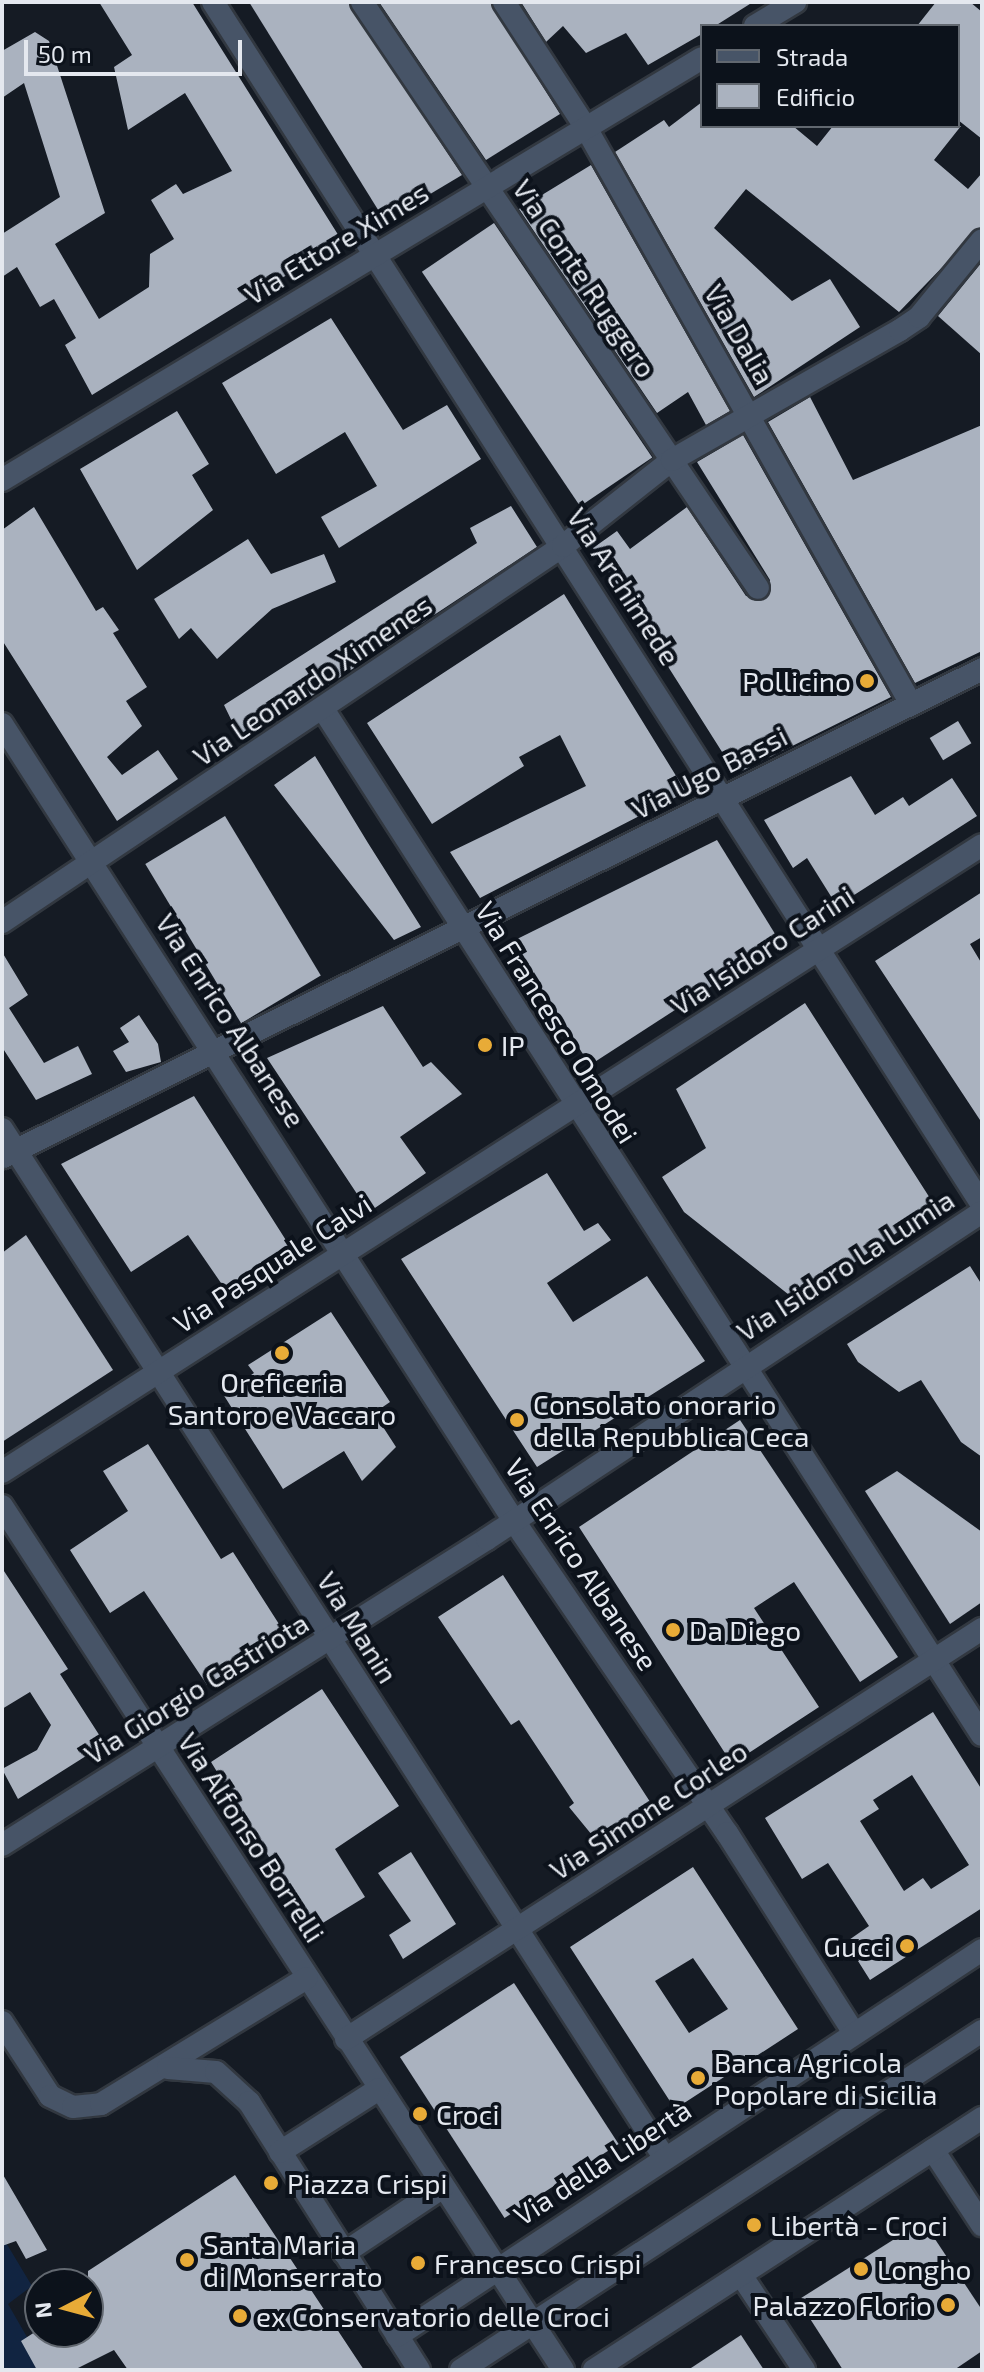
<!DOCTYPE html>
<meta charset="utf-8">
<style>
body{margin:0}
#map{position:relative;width:984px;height:2372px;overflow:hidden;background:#151b24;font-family:"Exo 2",sans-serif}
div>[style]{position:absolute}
.green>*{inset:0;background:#112441}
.building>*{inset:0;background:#aab2bf;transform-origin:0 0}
.roads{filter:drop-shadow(2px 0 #323840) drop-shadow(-2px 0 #323840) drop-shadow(0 2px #323840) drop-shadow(0 -2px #323840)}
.minor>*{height:22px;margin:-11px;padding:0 11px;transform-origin:11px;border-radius:11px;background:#475467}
.tertiary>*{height:22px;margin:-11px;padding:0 11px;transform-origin:11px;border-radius:11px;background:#475467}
.dots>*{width:22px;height:22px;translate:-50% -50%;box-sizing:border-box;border:4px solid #0c121b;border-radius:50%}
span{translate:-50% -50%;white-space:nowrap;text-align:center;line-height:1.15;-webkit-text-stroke:8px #0c121b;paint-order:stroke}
.street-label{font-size:28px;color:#e4e8ef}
.poi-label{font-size:28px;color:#e4e8ef}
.right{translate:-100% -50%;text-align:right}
.left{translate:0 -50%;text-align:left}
.frame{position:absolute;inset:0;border:4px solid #e4e8ef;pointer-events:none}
.legend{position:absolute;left:700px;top:24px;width:260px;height:104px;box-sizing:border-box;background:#0c121b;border:2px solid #626870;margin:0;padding:10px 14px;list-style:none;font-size:24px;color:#e4e8ef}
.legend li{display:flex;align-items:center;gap:16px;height:40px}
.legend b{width:40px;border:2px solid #626870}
.north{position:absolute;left:24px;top:2268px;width:80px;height:80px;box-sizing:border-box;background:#0c121b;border:2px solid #626870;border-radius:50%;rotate:264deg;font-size:22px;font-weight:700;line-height:32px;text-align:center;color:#e4e8ef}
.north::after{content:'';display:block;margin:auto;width:28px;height:36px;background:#e8ab37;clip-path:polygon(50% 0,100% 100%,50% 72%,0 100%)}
.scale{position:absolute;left:24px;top:40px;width:218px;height:36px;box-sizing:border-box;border:4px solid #e4e8ef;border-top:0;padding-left:10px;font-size:24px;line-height:28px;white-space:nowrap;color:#e4e8ef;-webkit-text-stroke:6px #0c121b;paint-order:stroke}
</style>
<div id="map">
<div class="green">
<i style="clip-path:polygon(2px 2236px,32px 2286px,8px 2304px,46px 2370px,2px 2370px)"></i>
</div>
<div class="building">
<i style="clip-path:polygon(99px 2px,192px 2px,342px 241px,92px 395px,65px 345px,76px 338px,54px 299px,40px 307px,17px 267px,2px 277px,2px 234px,60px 197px,24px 83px,2px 98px,2px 51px,35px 32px,49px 41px,105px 213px,55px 244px,99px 319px,149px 287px,150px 254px,174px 239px,151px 200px,176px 184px,183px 194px,232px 171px,185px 93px,128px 130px,114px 67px,132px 55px)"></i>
<i style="clip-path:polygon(249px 2px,348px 2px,462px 175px,385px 221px)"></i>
<i style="clip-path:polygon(379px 2px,490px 2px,560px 114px,486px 160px)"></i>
<i style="clip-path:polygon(521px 2px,753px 2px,715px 26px,702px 26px,702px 34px,648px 65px,626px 33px,586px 53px,563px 26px,546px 42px)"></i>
<i style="clip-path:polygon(936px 2px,970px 2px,982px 12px,982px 139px,958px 120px,958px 26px,917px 26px)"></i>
<i style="clip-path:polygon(702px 102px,702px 126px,793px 126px,817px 146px,833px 126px,961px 126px,934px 160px,968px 189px,982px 173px,982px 226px,899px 312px,746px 189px,714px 228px,792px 301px,830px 279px,860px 327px,754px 397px,615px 152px,664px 120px,669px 127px)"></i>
<i style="clip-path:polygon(591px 165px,730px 411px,706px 425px,688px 392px,657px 413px,519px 209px)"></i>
<i style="left:494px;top:223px;width:283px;height:87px;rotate:56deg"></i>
<i style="clip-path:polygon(982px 262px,982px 355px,938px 316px)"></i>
<i style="clip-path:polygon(331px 318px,403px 430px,447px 405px,481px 459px,339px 548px,321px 517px,377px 486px,345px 432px,276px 474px,222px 383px)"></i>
<i style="clip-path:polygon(810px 397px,853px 480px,982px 425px,982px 651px,915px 683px,768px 422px)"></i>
<i style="clip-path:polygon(177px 411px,209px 464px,192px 475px,213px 510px,137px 570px,80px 469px)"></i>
<i style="clip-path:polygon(743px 435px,891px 697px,736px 774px,593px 548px,617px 531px,630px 549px,687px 507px,746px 596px,766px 599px,770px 580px,697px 462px)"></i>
<i style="clip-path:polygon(511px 506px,537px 547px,242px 742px,224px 705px,477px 543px,470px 528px)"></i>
<i style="clip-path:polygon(34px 507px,96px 611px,103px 607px,119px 630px,113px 633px,147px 687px,126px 701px,142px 726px,107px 757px,122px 775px,158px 750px,178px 779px,117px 821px,2px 640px,2px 530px)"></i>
<i style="clip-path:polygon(248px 539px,271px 574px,324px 554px,336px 582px,272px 609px,217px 659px,191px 628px,179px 639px,154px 599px)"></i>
<i style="clip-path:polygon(564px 594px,686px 792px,480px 898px,450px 852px,586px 786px,560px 735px,519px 757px,524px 766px,432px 824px,367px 723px)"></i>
<i style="left:958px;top:721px;width:26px;height:33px;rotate:59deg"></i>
<i style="clip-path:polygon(315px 756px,368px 843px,421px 927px,394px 940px,274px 785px)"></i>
<i style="clip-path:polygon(851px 776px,875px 815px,903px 797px,909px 806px,952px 778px,977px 816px,837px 906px,807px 858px,793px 868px,764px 820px)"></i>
<i style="left:225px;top:816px;width:186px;height:93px;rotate:59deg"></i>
<i style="clip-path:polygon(717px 840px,780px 942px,590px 1065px,511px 942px)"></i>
<i style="clip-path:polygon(982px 892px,982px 937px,970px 944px,982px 964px,982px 1123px,875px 961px)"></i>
<i style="clip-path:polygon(2px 952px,28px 995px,9px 1008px,44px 1063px,78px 1046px,92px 1074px,36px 1100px,2px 1047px)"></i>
<i style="clip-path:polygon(805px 1003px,935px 1206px,798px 1302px,684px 1212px,662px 1177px,706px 1148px,676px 1089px)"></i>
<i style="clip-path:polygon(383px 1006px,423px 1067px,431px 1062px,462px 1094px,400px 1137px,426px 1173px,369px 1212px,267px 1058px)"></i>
<i style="clip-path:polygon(139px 1015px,158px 1044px,161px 1062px,126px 1072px,113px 1051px,129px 1042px,120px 1028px)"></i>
<i style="clip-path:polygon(194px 1096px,296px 1256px,232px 1299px,188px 1235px,131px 1272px,61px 1164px)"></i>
<i style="clip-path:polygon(547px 1173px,584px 1231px,598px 1223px,611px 1240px,547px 1283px,573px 1322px,647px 1276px,705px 1361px,537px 1467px,401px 1259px)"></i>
<i style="clip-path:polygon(26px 1235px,113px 1370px,2px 1442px,2px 1253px)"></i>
<i style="clip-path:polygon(970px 1266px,982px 1285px,982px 1457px,961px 1442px,921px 1380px,899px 1392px,858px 1362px,847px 1344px)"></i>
<i style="clip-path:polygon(331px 1312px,390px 1402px,374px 1413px,396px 1447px,362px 1481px,344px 1451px,283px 1489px,223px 1394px,254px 1373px,248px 1365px)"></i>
<i style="clip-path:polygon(740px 1420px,898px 1657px,860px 1682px,794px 1582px,754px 1608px,819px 1707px,732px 1764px,579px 1527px)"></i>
<i style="clip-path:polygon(148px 1444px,221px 1559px,233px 1552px,286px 1635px,207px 1685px,144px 1591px,110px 1613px,70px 1550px,128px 1511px,103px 1471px)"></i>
<i style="clip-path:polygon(897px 1471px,982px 1532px,982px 1602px,950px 1624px,865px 1491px)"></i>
<i style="clip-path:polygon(2px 1568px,68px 1669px,60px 1674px,105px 1744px,18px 1799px,2px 1769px,37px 1750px,51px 1725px,30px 1692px,2px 1709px)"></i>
<i style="clip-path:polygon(503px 1575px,656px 1811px,601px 1846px,569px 1807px,574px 1803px,519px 1720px,511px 1725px,438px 1617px)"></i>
<i style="clip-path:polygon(322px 1689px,399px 1806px,335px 1849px,365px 1897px,313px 1929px,211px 1762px)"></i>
<i style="clip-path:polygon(evenodd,933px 1712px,982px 1790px,982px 1908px,870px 1980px,846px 1942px,869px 1926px,828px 1863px,802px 1879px,765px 1818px,933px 1712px,912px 1775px,969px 1865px,931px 1889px,923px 1878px,904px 1891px,860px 1821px,879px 1809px,873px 1800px,912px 1775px)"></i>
<i style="clip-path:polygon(411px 1852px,456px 1924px,403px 1959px,389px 1935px,411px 1921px,378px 1873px)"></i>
<i style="clip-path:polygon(evenodd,693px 1867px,798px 2029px,675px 2109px,570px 1947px,693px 1867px,693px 1958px,728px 2009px,689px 2033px,655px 1981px,693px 1958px)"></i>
<i style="left:514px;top:1983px;width:192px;height:136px;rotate:57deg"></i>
<i style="clip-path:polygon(2px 2173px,47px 2250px,26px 2259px,16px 2241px,2px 2246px)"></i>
<i style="clip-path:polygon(235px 2175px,364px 2370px,128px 2370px,114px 2350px,74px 2370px,37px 2370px,21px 2341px,35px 2332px,88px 2332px,88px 2271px)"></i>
<i style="clip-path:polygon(923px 2221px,982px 2310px,982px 2351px,954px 2370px,843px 2370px,798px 2300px)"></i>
<i style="clip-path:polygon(741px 2335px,764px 2370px,688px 2370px)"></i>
</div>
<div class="roads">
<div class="minor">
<i style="left:213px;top:2px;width:1428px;rotate:57.41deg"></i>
<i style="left:362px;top:2px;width:707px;rotate:55.95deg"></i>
<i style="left:504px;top:2px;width:150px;rotate:56.9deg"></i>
<i style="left:586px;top:128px;width:661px;rotate:60.57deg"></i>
<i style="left:755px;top:26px;width:47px;rotate:-31deg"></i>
<i style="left:2px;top:480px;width:817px;rotate:-31.08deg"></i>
<i style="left:323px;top:709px;width:1219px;rotate:57.29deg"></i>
<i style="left:2px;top:724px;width:947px;rotate:57.28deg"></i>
<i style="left:514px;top:1521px;width:378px;rotate:55.7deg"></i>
<i style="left:727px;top:1833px;width:237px;rotate:57.6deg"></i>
<i style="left:2px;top:922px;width:675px;rotate:-33.83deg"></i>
<i style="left:563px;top:546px;width:139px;rotate:-38.3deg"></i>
<i style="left:672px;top:460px;width:262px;rotate:-29.7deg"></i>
<i style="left:900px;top:330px;width:23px;rotate:-34deg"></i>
<i style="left:919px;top:317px;width:99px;rotate:-50.7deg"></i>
<i style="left:2px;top:1129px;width:1223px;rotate:57.22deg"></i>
<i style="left:3px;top:1157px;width:1094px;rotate:-26.49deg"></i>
<i style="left:2px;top:1506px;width:1030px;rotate:57deg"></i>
<i style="left:2px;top:1845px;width:573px;rotate:-32.25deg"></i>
<i style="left:487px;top:1539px;width:593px;rotate:-33.45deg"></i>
<i style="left:2px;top:2022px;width:88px;rotate:57deg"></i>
<i style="left:50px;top:2096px;width:25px;rotate:26deg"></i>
<i style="left:73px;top:2107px;width:28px;rotate:-6deg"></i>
<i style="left:101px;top:2104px;width:241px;rotate:-31.5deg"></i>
<i style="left:346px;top:2039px;width:757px;rotate:-32.81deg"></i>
<i style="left:168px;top:2068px;width:48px;rotate:4.8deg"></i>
<i style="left:216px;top:2072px;width:45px;rotate:42.3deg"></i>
<i style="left:249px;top:2102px;width:317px;rotate:57.6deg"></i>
<i style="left:933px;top:2150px;width:90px;rotate:56.8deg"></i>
<i style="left:280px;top:2152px;width:117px;rotate:-32.5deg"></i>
<i style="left:344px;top:2253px;width:119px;rotate:-33.7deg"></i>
<i style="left:741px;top:2275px;width:114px;rotate:56.4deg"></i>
<i style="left:397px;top:2336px;width:701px;rotate:-33.42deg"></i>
<i style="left:594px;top:2370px;width:463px;rotate:-33deg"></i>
</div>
<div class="tertiary">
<i style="left:2px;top:1472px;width:1163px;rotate:-32.61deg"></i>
<i style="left:461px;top:2370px;width:622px;rotate:-33.05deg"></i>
</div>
</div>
<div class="dots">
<i style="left:867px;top:681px;background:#e8ab37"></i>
<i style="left:485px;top:1045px;background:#e8ab37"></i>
<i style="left:282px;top:1353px;background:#e8ab37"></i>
<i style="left:517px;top:1420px;background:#e8ab37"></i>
<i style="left:673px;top:1630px;background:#e8ab37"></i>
<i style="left:907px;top:1946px;background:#e8ab37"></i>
<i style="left:698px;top:2078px;background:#e8ab37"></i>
<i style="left:420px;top:2114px;background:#e8ab37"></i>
<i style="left:271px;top:2183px;background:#e8ab37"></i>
<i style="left:754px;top:2225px;background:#e8ab37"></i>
<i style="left:187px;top:2260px;background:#e8ab37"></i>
<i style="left:418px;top:2263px;background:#e8ab37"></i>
<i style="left:861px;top:2269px;background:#e8ab37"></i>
<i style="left:948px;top:2305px;background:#e8ab37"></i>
<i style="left:240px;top:2316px;background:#e8ab37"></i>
</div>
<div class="street-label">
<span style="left:336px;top:243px;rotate:-31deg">Via Ettore Ximes</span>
<span style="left:585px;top:278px;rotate:56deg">Via Conte Ruggero</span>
<span style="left:740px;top:334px;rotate:60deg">Via Dalia</span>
<span style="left:624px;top:586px;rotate:57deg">Via Archimede</span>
<span style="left:312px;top:680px;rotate:-34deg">Via Leonardo Ximenes</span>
<span style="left:709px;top:772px;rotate:-27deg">Via Ugo Bassi</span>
<span style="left:762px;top:950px;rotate:-33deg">Via Isidoro Carini</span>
<span style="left:231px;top:1020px;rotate:57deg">Via Enrico Albanese</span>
<span style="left:557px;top:1022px;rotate:58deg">Via Francesco Omodei</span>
<span style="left:272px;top:1263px;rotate:-33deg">Via Pasquale Calvi</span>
<span style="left:845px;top:1265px;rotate:-33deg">Via Isidoro La Lumia</span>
<span style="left:582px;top:1564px;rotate:56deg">Via Enrico Albanese</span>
<span style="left:358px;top:1627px;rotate:58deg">Via Manin</span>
<span style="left:196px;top:1688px;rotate:-32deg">Via Giorgio Castriota</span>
<span style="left:648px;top:1810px;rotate:-33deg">Via Simone Corleo</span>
<span style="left:252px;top:1837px;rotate:57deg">Via Alfonso Borrelli</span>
<span style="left:602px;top:2162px;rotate:-33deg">Via della Libertà</span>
</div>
<div class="poi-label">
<span class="right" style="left:851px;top:681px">Pollicino</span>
<span class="left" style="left:501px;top:1045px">IP</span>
<span style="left:282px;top:1398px">Oreficeria<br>Santoro e Vaccaro</span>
<span class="left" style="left:533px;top:1420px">Consolato onorario<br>della Repubblica Ceca</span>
<span class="left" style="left:689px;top:1630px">Da Diego</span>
<span class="right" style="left:891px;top:1946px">Gucci</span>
<span class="left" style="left:714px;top:2078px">Banca Agricola<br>Popolare di Sicilia</span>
<span class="left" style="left:436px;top:2114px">Croci</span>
<span class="left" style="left:287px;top:2183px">Piazza Crispi</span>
<span class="left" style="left:770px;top:2225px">Libertà - Croci</span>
<span class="left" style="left:203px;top:2260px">Santa Maria<br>di Monserrato</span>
<span class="left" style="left:434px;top:2263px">Francesco Crispi</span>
<span class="left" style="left:877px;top:2269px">Longho</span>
<span class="right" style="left:932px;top:2305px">Palazzo Florio</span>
<span class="left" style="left:256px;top:2316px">ex Conservatorio delle Croci</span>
</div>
<div class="frame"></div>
<ul class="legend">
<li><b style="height:10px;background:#475467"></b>Strada</li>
<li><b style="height:22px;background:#aab2bf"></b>Edificio</li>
</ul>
<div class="north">N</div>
<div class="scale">50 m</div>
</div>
